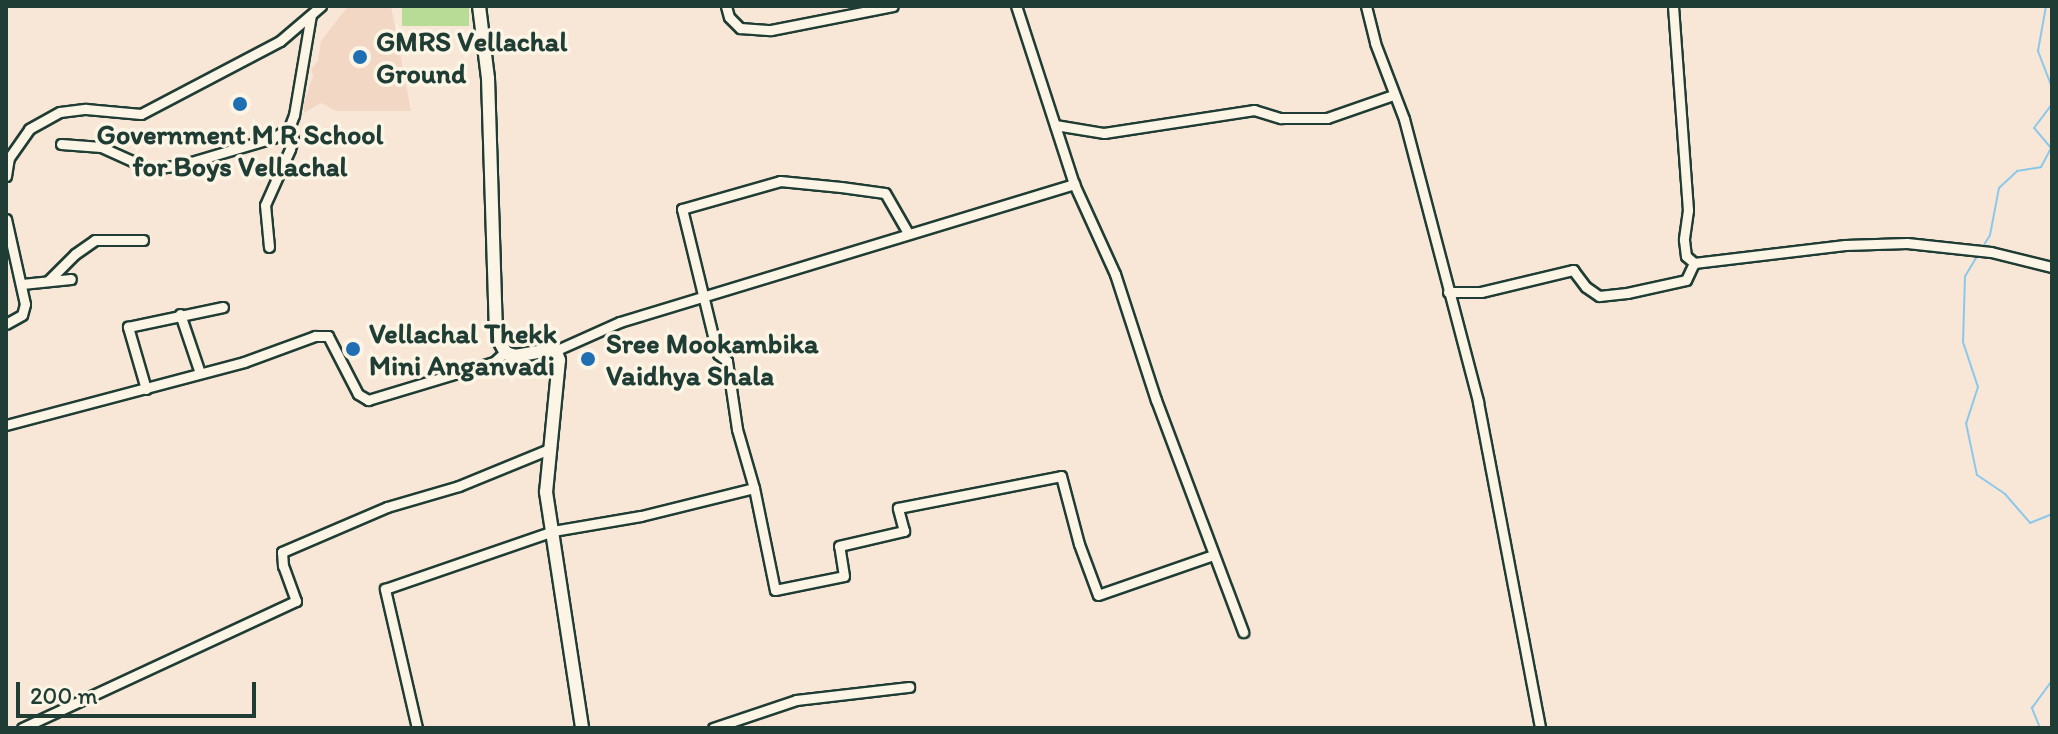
<!DOCTYPE html>
<style>
body{margin:0}
#map{position:relative;width:2058px;height:734px;overflow:hidden;background:#f8e7d6;font-family:Itim,sans-serif}
div>[style]{position:absolute}
.built>*{inset:0;background:#f3d7c5}
.green>*{inset:0;background:#b8dc96;transform-origin:0 0}
.stream>*{height:2px;margin:-1px;padding:0 1px;transform-origin:1px;border-radius:1px;background:#8bc8eb}
.roads{filter:drop-shadow(2px 0 #1f3d34) drop-shadow(-2px 0 #1f3d34) drop-shadow(0 2px #1f3d34) drop-shadow(0 -2px #1f3d34)}
.minor>*{height:9px;margin:-4.5px;padding:0 4.5px;transform-origin:4.5px;border-radius:4.5px;background:#fcf5e5}
.secondary>*{height:12px;margin:-6px;padding:0 6px;transform-origin:6px;border-radius:6px;background:#fcf5e5}
.dots>*{width:22px;height:22px;translate:-50% -50%;box-sizing:border-box;border:4px solid #fcf5e5;border-radius:50%}
span{translate:-50% -50%;white-space:nowrap;text-align:center;line-height:1.15;-webkit-text-stroke:7px #fcf5e5;paint-order:stroke}
.poi-label{font-size:28px;color:#1f3d34;font-weight:700}
.left{translate:0 -50%;text-align:left}
.frame{position:absolute;inset:0;border:8px solid #1f3d34;pointer-events:none}
.scale{position:absolute;left:16px;top:682px;width:240px;height:36px;box-sizing:border-box;border:4px solid #1f3d34;border-top:0;padding-left:10px;font-size:24px;line-height:28px;white-space:nowrap;color:#1f3d34;-webkit-text-stroke:6px #fcf5e5;paint-order:stroke}
</style>
<div id="map">
<div class="built">
<i style="clip-path:polygon(348px 6px,391px 6px,411px 111px,336px 111px,321px 103px,304px 113px,304px 102px,313px 76px,311px 69px,318px 61px,321px 41px)"></i>
</div>
<div class="green">
<i style="left:402px;top:6px;width:67px;height:20px"></i>
</div>
<div class="stream">
<i style="left:2046px;top:6px;width:46px;rotate:100.1deg"></i>
<i style="left:2038px;top:51px;width:40px;rotate:69deg"></i>
<i style="left:1982px;top:248px;width:15px;rotate:-58deg"></i>
<i style="left:1990px;top:235px;width:48px;rotate:-79.2deg"></i>
<i style="left:1999px;top:188px;width:25px;rotate:-43deg"></i>
<i style="left:2017px;top:171px;width:24px;rotate:-9deg"></i>
<i style="left:2041px;top:167px;width:21px;rotate:-62deg"></i>
<i style="left:2051px;top:148px;width:26px;rotate:-130deg"></i>
<i style="left:2034px;top:128px;width:30px;rotate:-53deg"></i>
<i style="left:1979px;top:253px;width:27px;rotate:121deg"></i>
<i style="left:1965px;top:276px;width:66px;rotate:91.7deg"></i>
<i style="left:1963px;top:342px;width:47px;rotate:71.6deg"></i>
<i style="left:1978px;top:387px;width:38px;rotate:108deg"></i>
<i style="left:1966px;top:423px;width:53px;rotate:78.1deg"></i>
<i style="left:1977px;top:475px;width:34px;rotate:34deg"></i>
<i style="left:2005px;top:494px;width:38px;rotate:49deg"></i>
<i style="left:2030px;top:523px;width:24px;rotate:-22deg"></i>
<i style="left:2040px;top:728px;width:22px;rotate:-112deg"></i>
<i style="left:2032px;top:708px;width:34px;rotate:-54deg"></i>
</div>
<div class="roads">
<div class="minor">
<i style="left:726px;top:6px;width:11px;rotate:75deg"></i>
<i style="left:729px;top:17px;width:16px;rotate:45deg"></i>
<i style="left:740px;top:28px;width:31px;rotate:4deg"></i>
<i style="left:771px;top:30px;width:124px;rotate:-11.1deg"></i>
<i style="left:1366px;top:6px;width:38px;rotate:76deg"></i>
<i style="left:1375px;top:43px;width:81px;rotate:69.1deg"></i>
<i style="left:1404px;top:119px;width:293px;rotate:75.3deg"></i>
<i style="left:1478px;top:402px;width:332px;rotate:79.2deg"></i>
<i style="left:1673px;top:6px;width:205px;rotate:85.8deg"></i>
<i style="left:1688px;top:210px;width:30px;rotate:98deg"></i>
<i style="left:1684px;top:240px;width:16px;rotate:83deg"></i>
<i style="left:1686px;top:256px;width:11px;rotate:41deg"></i>
<i style="left:1694px;top:263px;width:152px;rotate:-6.8deg"></i>
<i style="left:1845px;top:245px;width:62px;rotate:-1.8deg"></i>
<i style="left:1907px;top:243px;width:84px;rotate:6.1deg"></i>
<i style="left:1991px;top:252px;width:63px;rotate:13.8deg"></i>
<i style="left:1055px;top:125px;width:50px;rotate:9.3deg"></i>
<i style="left:1104px;top:133px;width:152px;rotate:-8.7deg"></i>
<i style="left:1254px;top:110px;width:28px;rotate:17deg"></i>
<i style="left:1281px;top:118px;width:46px"></i>
<i style="left:1327px;top:118px;width:70px;rotate:-19.2deg"></i>
<i style="left:61px;top:144px;width:40px;rotate:4.3deg"></i>
<i style="left:101px;top:147px;width:51px;rotate:24.1deg"></i>
<i style="left:148px;top:168px;width:11px"></i>
<i style="left:159px;top:168px;width:22px;rotate:-8deg"></i>
<i style="left:181px;top:165px;width:96px;rotate:-16.4deg"></i>
<i style="left:273px;top:138px;width:19px;rotate:-32deg"></i>
<i style="left:289px;top:128px;width:14px;rotate:-69deg"></i>
<i style="left:294px;top:115px;width:101px;rotate:-80.4deg"></i>
<i style="left:6px;top:176px;width:18px;rotate:-81deg"></i>
<i style="left:9px;top:158px;width:35px;rotate:-55deg"></i>
<i style="left:29px;top:129px;width:35px;rotate:-29deg"></i>
<i style="left:60px;top:112px;width:26px;rotate:-7deg"></i>
<i style="left:86px;top:109px;width:55px;rotate:5.2deg"></i>
<i style="left:141px;top:114px;width:157px;rotate:-27.7deg"></i>
<i style="left:280px;top:41px;width:54px;rotate:-40.5deg"></i>
<i style="left:1074px;top:184px;width:99px;rotate:65.5deg"></i>
<i style="left:1115px;top:274px;width:133px;rotate:72deg"></i>
<i style="left:1156px;top:400px;width:248px;rotate:69.4deg"></i>
<i style="left:6px;top:219px;width:87px;rotate:77.4deg"></i>
<i style="left:25px;top:304px;width:11px;rotate:105deg"></i>
<i style="left:22px;top:315px;width:18px;rotate:151deg"></i>
<i style="left:269px;top:247px;width:42px;rotate:-95.4deg"></i>
<i style="left:265px;top:205px;width:61px;rotate:-65.9deg"></i>
<i style="left:290px;top:149px;width:10px;rotate:-73deg"></i>
<i style="left:293px;top:139px;width:12px;rotate:-110deg"></i>
<i style="left:48px;top:281px;width:38px;rotate:-45deg"></i>
<i style="left:75px;top:254px;width:24px;rotate:-35deg"></i>
<i style="left:95px;top:240px;width:48px"></i>
<i style="left:22px;top:284px;width:49px;rotate:-5.8deg"></i>
<i style="left:1448px;top:292px;width:33px"></i>
<i style="left:1481px;top:292px;width:95px;rotate:-13.4deg"></i>
<i style="left:1573px;top:270px;width:21px;rotate:53deg"></i>
<i style="left:1586px;top:287px;width:16px;rotate:35deg"></i>
<i style="left:1599px;top:296px;width:28px;rotate:-6deg"></i>
<i style="left:1627px;top:293px;width:60px;rotate:-12.4deg"></i>
<i style="left:1686px;top:280px;width:19px;rotate:-65deg"></i>
<i style="left:180px;top:314px;width:62px;rotate:71.3deg"></i>
<i style="left:557px;top:350px;width:69px;rotate:-24deg"></i>
<i style="left:620px;top:322px;width:475px;rotate:-16.9deg"></i>
<i style="left:1074px;top:184px;width:187px;rotate:-108deg"></i>
<i style="left:146px;top:389px;width:65px;rotate:-106.2deg"></i>
<i style="left:128px;top:327px;width:97px;rotate:-11.9deg"></i>
<i style="left:6px;top:425px;width:246px;rotate:-14.8deg"></i>
<i style="left:244px;top:362px;width:76px;rotate:-20.1deg"></i>
<i style="left:315px;top:336px;width:13px"></i>
<i style="left:328px;top:336px;width:65px;rotate:62.7deg"></i>
<i style="left:358px;top:394px;width:12px;rotate:31deg"></i>
<i style="left:368px;top:400px;width:132px;rotate:-16.8deg"></i>
<i style="left:494px;top:362px;width:15px;rotate:-42deg"></i>
<i style="left:754px;top:488px;width:104px;rotate:78.4deg"></i>
<i style="left:775px;top:590px;width:70px;rotate:-11.5deg"></i>
<i style="left:844px;top:576px;width:30px;rotate:-99deg"></i>
<i style="left:839px;top:546px;width:67px;rotate:-13deg"></i>
<i style="left:904px;top:531px;width:24px;rotate:-105deg"></i>
<i style="left:898px;top:508px;width:166px;rotate:-11.1deg"></i>
<i style="left:1061px;top:476px;width:70px;rotate:75.2deg"></i>
<i style="left:1079px;top:544px;width:54px;rotate:69.6deg"></i>
<i style="left:1098px;top:595px;width:122px;rotate:-19.2deg"></i>
<i style="left:22px;top:728px;width:302px;rotate:-24.9deg"></i>
<i style="left:296px;top:601px;width:37px;rotate:-110deg"></i>
<i style="left:283px;top:566px;width:14px;rotate:-94deg"></i>
<i style="left:282px;top:552px;width:114px;rotate:-23.2deg"></i>
<i style="left:387px;top:507px;width:75px;rotate:-16.3deg"></i>
<i style="left:459px;top:486px;width:97px;rotate:-22.3deg"></i>
<i style="left:417px;top:728px;width:143px;rotate:-103deg"></i>
<i style="left:385px;top:589px;width:178px;rotate:-19deg"></i>
<i style="left:553px;top:531px;width:89px;rotate:-9.7deg"></i>
<i style="left:641px;top:516px;width:116px;rotate:-13.9deg"></i>
<i style="left:754px;top:488px;width:61px;rotate:-106.1deg"></i>
<i style="left:737px;top:429px;width:69px;rotate:-98.4deg"></i>
<i style="left:727px;top:361px;width:11px;rotate:-142deg"></i>
<i style="left:718px;top:354px;width:15px;rotate:-106deg"></i>
<i style="left:714px;top:340px;width:135px;rotate:-103.7deg"></i>
<i style="left:682px;top:209px;width:102px;rotate:-15.9deg"></i>
<i style="left:780px;top:181px;width:61px;rotate:5.6deg"></i>
<i style="left:841px;top:187px;width:44px;rotate:7.8deg"></i>
<i style="left:885px;top:193px;width:46px;rotate:60.1deg"></i>
<i style="left:713px;top:728px;width:88px;rotate:-18.6deg"></i>
<i style="left:796px;top:700px;width:114px;rotate:-6.6deg"></i>
</div>
<div class="secondary">
<i style="left:479px;top:6px;width:73px;rotate:82.9deg"></i>
<i style="left:488px;top:78px;width:257px;rotate:88.2deg"></i>
<i style="left:496px;top:335px;width:21px;rotate:61deg"></i>
<i style="left:506px;top:353px;width:9px;rotate:18deg"></i>
<i style="left:515px;top:356px;width:41px;rotate:-9.9deg"></i>
<i style="left:555px;top:349px;width:12px;rotate:70deg"></i>
<i style="left:559px;top:360px;width:133px;rotate:95.6deg"></i>
<i style="left:546px;top:492px;width:239px;rotate:81.3deg"></i>
</div>
</div>
<div class="dots">
<i style="left:360px;top:57px;background:#1f6fb2"></i>
<i style="left:240px;top:104px;background:#1f6fb2"></i>
<i style="left:353px;top:349px;background:#1f6fb2"></i>
<i style="left:588px;top:359px;background:#1f6fb2"></i>
</div>
<div class="poi-label">
<span class="left" style="left:376px;top:57px">GMRS Vellachal<br>Ground</span>
<span style="left:240px;top:150px">Government M R School<br>for Boys Vellachal</span>
<span class="left" style="left:369px;top:349px">Vellachal Thekk<br>Mini Anganvadi</span>
<span class="left" style="left:606px;top:359px">Sree Mookambika<br>Vaidhya Shala</span>
</div>
<div class="frame"></div>
<div class="scale">200 m</div>
</div>
